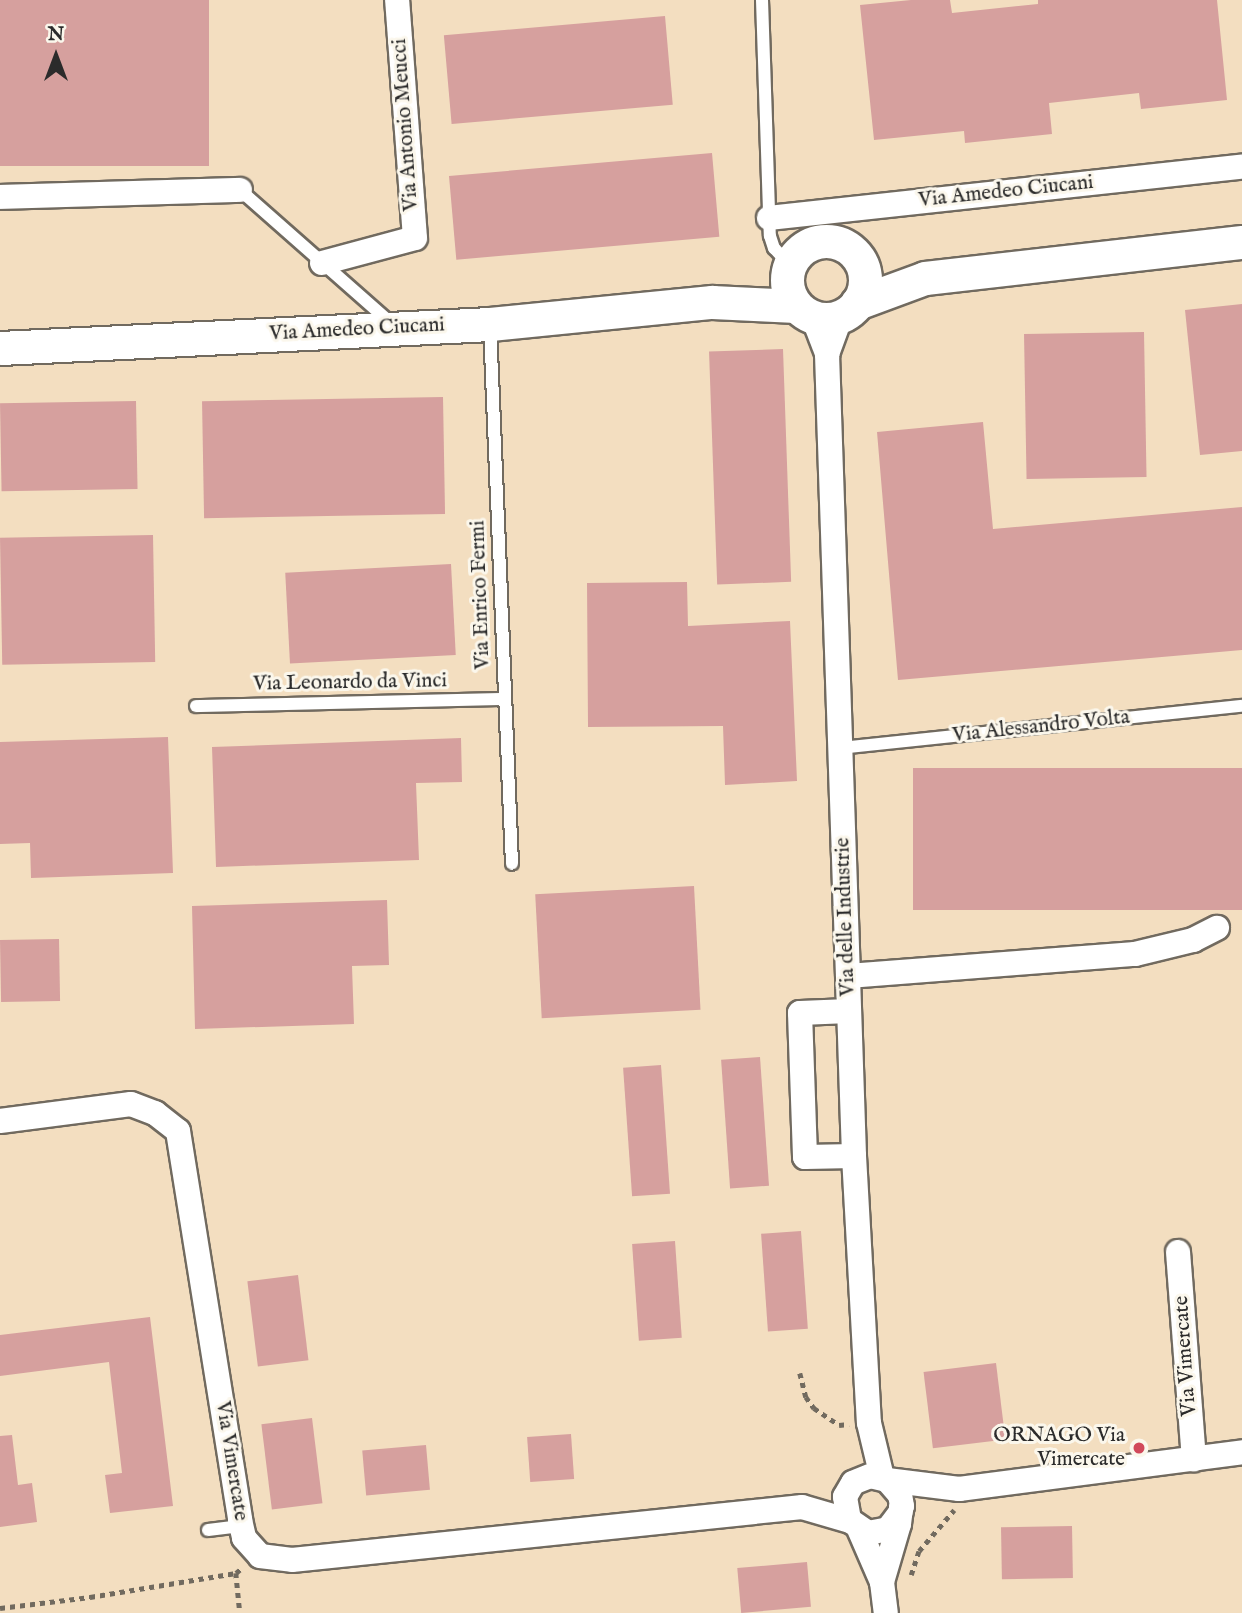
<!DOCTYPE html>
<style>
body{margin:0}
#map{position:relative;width:1242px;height:1613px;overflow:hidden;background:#f3dec0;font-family:"IM FELL English",serif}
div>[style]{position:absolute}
.building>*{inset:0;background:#d6a09e;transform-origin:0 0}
.path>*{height:4.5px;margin-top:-2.25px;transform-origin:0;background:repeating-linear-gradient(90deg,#716a5f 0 5px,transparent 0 10px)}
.roads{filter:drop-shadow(2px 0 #716a5f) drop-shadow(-2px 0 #716a5f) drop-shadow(0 2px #716a5f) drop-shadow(0 -2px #716a5f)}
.service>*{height:12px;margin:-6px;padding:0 6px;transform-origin:6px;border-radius:6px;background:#fff}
.minor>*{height:24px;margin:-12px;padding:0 12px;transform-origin:12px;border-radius:12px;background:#fff}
.secondary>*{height:33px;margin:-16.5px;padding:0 16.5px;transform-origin:16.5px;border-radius:16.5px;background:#fff}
.secondary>.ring{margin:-16.5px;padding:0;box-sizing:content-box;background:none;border:33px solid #fff;border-radius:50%}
.dots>*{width:19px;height:19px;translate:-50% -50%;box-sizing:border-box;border:4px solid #fbf7ec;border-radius:50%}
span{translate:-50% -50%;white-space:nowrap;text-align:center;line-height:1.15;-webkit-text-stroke:6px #fbf7ec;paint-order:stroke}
.street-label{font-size:21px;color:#2b2b2b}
.poi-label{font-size:21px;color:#2b2b2b}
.right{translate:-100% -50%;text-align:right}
.north{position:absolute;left:21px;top:21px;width:70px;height:70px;-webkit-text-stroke:5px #fbf7ec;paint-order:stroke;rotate:0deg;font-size:19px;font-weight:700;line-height:28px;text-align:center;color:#2b2b2b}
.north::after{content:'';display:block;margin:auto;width:24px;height:32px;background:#2b2b2b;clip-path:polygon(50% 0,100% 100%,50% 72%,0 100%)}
</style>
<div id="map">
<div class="building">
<i style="left:0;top:0;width:209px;height:166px"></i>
<i style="clip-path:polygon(911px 0,950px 0,952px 13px,1038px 4px,1038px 0,1217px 0,1227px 100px,1141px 109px,1139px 93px,1049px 103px,1052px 134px,965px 143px,964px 131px,874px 140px,860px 5px)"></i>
<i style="left:665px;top:16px;width:89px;height:222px;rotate:85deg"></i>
<i style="left:712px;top:153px;width:84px;height:264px;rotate:85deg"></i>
<i style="clip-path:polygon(1242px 304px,1242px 451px,1200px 455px,1185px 310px)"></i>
<i style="left:1144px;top:332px;width:145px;height:120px;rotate:89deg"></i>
<i style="left:783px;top:349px;width:233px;height:74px;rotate:88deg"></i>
<i style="left:443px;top:397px;width:117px;height:241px;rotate:89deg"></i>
<i style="left:136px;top:401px;width:88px;height:136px;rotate:89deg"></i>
<i style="clip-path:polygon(983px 422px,993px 529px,1242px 507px,1242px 650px,898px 680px,877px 432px)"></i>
<i style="left:153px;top:535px;width:127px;height:153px;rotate:89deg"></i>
<i style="left:451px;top:564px;width:91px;height:166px;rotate:87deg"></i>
<i style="clip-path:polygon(687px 582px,688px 626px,790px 621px,797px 781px,725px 785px,723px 726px,588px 727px,587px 583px)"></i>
<i style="clip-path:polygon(168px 737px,173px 873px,31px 878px,30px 843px,0 844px,0 742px)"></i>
<i style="clip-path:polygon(461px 738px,462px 782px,416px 783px,419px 860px,216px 867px,212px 747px)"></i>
<i style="left:1242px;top:768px;width:142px;height:329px;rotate:90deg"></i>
<i style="left:694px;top:886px;width:124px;height:159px;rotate:87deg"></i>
<i style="clip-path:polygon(387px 900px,389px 965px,352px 966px,354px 1024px,195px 1029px,192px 906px)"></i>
<i style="left:59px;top:939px;width:62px;height:59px;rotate:89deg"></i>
<i style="left:760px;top:1057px;width:129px;height:39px;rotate:86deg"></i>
<i style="left:661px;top:1065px;width:129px;height:38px;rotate:86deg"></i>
<i style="left:801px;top:1231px;width:98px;height:40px;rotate:86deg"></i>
<i style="left:675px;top:1241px;width:97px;height:43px;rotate:86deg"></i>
<i style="left:298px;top:1275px;width:86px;height:51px;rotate:83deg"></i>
<i style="clip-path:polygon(150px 1317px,173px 1506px,110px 1513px,105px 1475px,122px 1473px,109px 1362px,0 1376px,0 1335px)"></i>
<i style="left:996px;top:1363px;width:77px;height:73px;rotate:83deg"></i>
<i style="left:312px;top:1418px;width:86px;height:51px;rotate:83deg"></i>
<i style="left:571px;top:1434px;width:45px;height:44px;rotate:86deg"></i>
<i style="clip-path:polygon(12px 1435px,18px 1485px,32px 1483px,37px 1522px,0 1527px,0 1436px)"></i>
<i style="left:426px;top:1445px;width:45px;height:64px;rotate:85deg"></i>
<i style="left:1072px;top:1526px;width:52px;height:71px;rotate:89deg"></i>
<i style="left:807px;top:1562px;width:45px;height:70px;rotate:85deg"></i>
</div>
<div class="path">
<i style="left:800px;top:1373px;width:25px;rotate:76deg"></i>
<i style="left:806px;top:1397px;width:14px;rotate:54deg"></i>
<i style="left:814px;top:1408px;width:30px;rotate:34deg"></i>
<i style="left:839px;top:1425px;width:10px;rotate:-6deg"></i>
<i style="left:236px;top:1573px;width:40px;rotate:84.3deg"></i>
<i style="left:911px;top:1575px;width:25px;rotate:-72deg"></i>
<i style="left:919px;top:1551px;width:54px;rotate:-49.5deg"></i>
<i style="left:0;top:1608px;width:91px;rotate:-7deg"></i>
<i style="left:90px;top:1597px;width:148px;rotate:-9.3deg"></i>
<i style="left:236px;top:1573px;width:9px;rotate:-41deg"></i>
</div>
<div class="roads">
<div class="service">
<i style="left:762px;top:0;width:236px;rotate:88.1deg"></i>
<i style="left:770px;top:236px;width:13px;rotate:72deg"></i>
<i style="left:774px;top:248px;width:23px;rotate:47deg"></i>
<i style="left:240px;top:190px;width:203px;rotate:41.4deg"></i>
<i style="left:490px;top:326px;width:538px;rotate:87.66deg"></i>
<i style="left:196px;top:706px;width:309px;rotate:-1.3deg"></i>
<i style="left:840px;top:748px;width:404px;rotate:-6deg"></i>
<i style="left:208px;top:1530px;width:33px;rotate:-7deg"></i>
</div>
<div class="minor">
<i style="left:0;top:197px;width:240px;rotate:-1.7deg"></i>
<i style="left:769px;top:218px;width:476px;rotate:-6.2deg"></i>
<i style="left:322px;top:263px;width:96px;rotate:-15deg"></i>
<i style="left:415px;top:238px;width:239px;rotate:-94.3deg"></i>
<i style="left:813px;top:317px;width:40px;rotate:69deg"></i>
<i style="left:827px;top:354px;width:802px;rotate:88.07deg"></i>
<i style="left:854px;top:1156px;width:267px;rotate:86.8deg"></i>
<i style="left:869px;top:1423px;width:56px;rotate:76.5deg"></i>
<i style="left:827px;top:354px;width:40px;rotate:-69.8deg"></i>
<i style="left:848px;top:976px;width:288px;rotate:-4.4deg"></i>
<i style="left:1135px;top:954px;width:60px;rotate:-13.6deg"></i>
<i style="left:1193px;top:940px;width:27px;rotate:-27deg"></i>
<i style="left:849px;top:1011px;width:49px;rotate:177.7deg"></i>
<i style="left:800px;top:1013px;width:144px;rotate:88deg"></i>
<i style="left:805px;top:1157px;width:49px;rotate:-1.2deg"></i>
<i style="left:0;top:1121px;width:132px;rotate:-7.4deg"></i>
<i style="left:131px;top:1104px;width:26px;rotate:21deg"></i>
<i style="left:155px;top:1113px;width:29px;rotate:38deg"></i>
<i style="left:178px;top:1131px;width:394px;rotate:80.9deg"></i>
<i style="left:240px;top:1520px;width:18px;rotate:77deg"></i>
<i style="left:244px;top:1538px;width:24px;rotate:48deg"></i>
<i style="left:260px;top:1556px;width:32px;rotate:7deg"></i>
<i style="left:292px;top:1560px;width:513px;rotate:-5.93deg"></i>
<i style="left:802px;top:1507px;width:50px;rotate:16.3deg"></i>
<i style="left:1178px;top:1252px;width:208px;rotate:85.6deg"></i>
<i style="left:887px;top:1480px;width:73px;rotate:7.1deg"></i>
<i style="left:959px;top:1489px;width:285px;rotate:-7.4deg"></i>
<i style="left:859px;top:1529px;width:58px;rotate:66.5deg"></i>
<i style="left:882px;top:1582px;width:31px;rotate:83deg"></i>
<i style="left:882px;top:1582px;width:60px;rotate:-73.7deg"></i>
<i style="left:899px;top:1524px;width:16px;rotate:-83deg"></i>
<i style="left:901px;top:1508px;width:2px;rotate:-63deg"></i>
<i style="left:902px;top:1506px;width:11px;rotate:-100deg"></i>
<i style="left:900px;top:1495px;width:20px;rotate:-131deg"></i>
<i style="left:887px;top:1480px;width:17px;rotate:-167deg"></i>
<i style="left:870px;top:1476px;width:18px;rotate:158deg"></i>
<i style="left:853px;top:1483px;width:16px;rotate:120deg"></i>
<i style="left:845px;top:1497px;width:23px;rotate:80deg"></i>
<i style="left:849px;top:1520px;width:23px;rotate:34deg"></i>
<i style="left:868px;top:1533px;width:20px;rotate:-11deg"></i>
<i style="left:888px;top:1529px;width:21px;rotate:-53deg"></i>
</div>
<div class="secondary">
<i class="ring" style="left:787px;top:241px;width:45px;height:45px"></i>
<i style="left:857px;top:303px;width:72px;rotate:-20.2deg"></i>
<i style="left:925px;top:278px;width:319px;rotate:-6.5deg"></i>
<i style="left:0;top:348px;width:491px;rotate:-2.8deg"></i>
<i style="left:490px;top:324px;width:223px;rotate:-5.7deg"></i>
<i style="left:712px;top:302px;width:84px;rotate:2.7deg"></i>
</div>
</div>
<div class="dots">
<i style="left:1139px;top:1448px;background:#d1495b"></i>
</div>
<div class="street-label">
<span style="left:406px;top:125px;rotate:-94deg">Via Antonio Meucci</span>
<span style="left:1006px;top:192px;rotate:-6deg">Via Amedeo Ciucani</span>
<span style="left:357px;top:330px;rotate:-3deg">Via Amedeo Ciucani</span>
<span style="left:481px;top:595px;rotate:-92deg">Via Enrico Fermi</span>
<span style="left:350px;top:683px;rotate:-1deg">Via Leonardo da Vinci</span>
<span style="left:1041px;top:727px;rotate:-6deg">Via Alessandro Volta</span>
<span style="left:846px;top:917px;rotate:-92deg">Via delle Industrie</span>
<span style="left:1186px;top:1356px;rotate:-94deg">Via Vimercate</span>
<span style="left:231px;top:1461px;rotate:81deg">Via Vimercate</span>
</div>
<div class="poi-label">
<span class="right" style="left:1125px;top:1448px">ORNAGO Via<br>Vimercate</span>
</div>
<div class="north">N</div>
</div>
